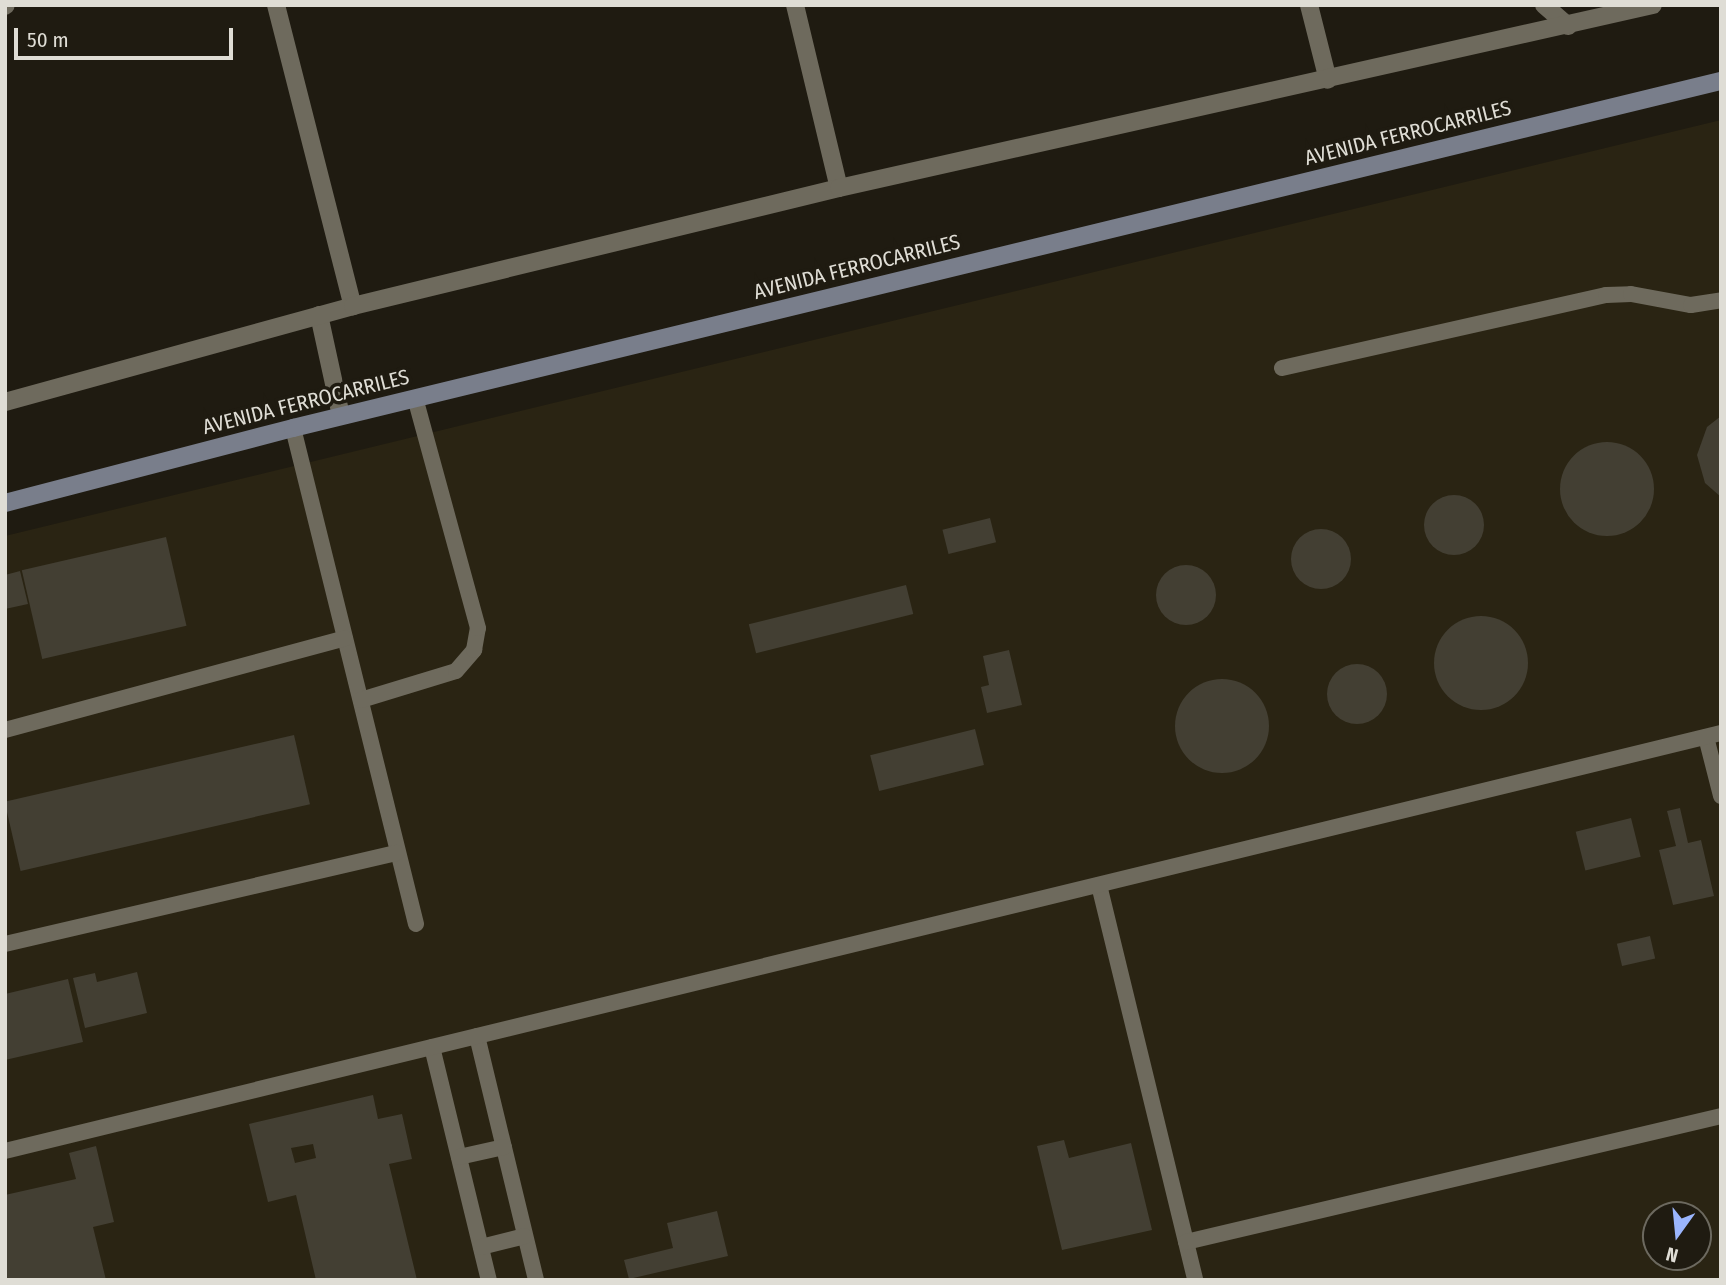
<!DOCTYPE html>
<style>
body{margin:0}
#map{position:relative;width:1726px;height:1285px;overflow:hidden;background:#1f1b11;font-family:"Fira Sans Condensed",sans-serif}
div>[style]{position:absolute}
.built>*{inset:0;background:#2a2413}
.building>*{inset:0;background:#433f33;transform-origin:0 0}
.round{border-radius:50%}
.service>*{height:16px;margin:-8px;padding:0 8px;transform-origin:8px;border-radius:8px;background:#6e6a5d}
.minor>*{height:18px;margin:-9px;padding:0 9px;transform-origin:9px;border-radius:9px;background:#6e6a5d}
.secondary>*{height:18px;margin:-9px;padding:0 9px;transform-origin:9px;border-radius:9px;background:#797e8b}
span{translate:-50% -50%;white-space:nowrap;text-align:center;line-height:1.15;-webkit-text-stroke:7px #1f1b11;paint-order:stroke}
.street-label{font-size:21px;color:#dfddd5}
.frame{position:absolute;inset:0;border:7px solid #dfddd5;pointer-events:none}
.north{position:absolute;left:1642px;top:1201px;width:70px;height:70px;box-sizing:border-box;background:#1f1b11;border:2px solid #6c695f;border-radius:50%;rotate:195deg;font-size:19px;font-weight:700;line-height:28px;text-align:center;color:#dfddd5}
.north::after{content:'';display:block;margin:auto;width:24px;height:32px;background:#9ab5fd;clip-path:polygon(50% 0,100% 100%,50% 72%,0 100%)}
.scale{position:absolute;left:14px;top:28px;width:219px;height:32px;box-sizing:border-box;border:4px solid #dfddd5;border-top:0;padding-left:9px;font-size:21px;line-height:24px;white-space:nowrap;color:#dfddd5;-webkit-text-stroke:5px #1f1b11;paint-order:stroke}
</style>
<div id="map">
<div class="built">
<i style="clip-path:polygon(evenodd,1721px 120px,1721px 1280px,5px 1280px,5px 536px,1721px 120px,1656px 1215px,1698px 1215px,1698px 1257px,1656px 1257px,1656px 1215px)"></i>
</div>
<div class="building">
<i style="clip-path:polygon(1721px 416px,1721px 497px,1705px 483px,1697px 455px,1707px 427px)"></i>
<i class="round" style="left:1560px;top:442px;width:94px;height:94px"></i>
<i class="round" style="left:1424px;top:495px;width:60px;height:60px"></i>
<i style="left:990px;top:518px;width:25px;height:49px;rotate:76deg"></i>
<i class="round" style="left:1291px;top:529px;width:60px;height:60px"></i>
<i style="left:166px;top:537px;width:91px;height:148px;rotate:77deg"></i>
<i class="round" style="left:1156px;top:565px;width:60px;height:60px"></i>
<i style="clip-path:polygon(20px 571px,28px 604px,5px 609px,5px 575px)"></i>
<i style="left:906px;top:585px;width:30px;height:162px;rotate:76deg"></i>
<i class="round" style="left:1434px;top:616px;width:94px;height:94px"></i>
<i style="clip-path:polygon(1009px 650px,1022px 705px,987px 713px,981px 687px,989px 685px,983px 656px)"></i>
<i class="round" style="left:1327px;top:664px;width:60px;height:60px"></i>
<i class="round" style="left:1175px;top:679px;width:94px;height:94px"></i>
<i style="left:975px;top:729px;width:37px;height:108px;rotate:76deg"></i>
<i style="left:294px;top:735px;width:71px;height:297px;rotate:77deg"></i>
<i style="clip-path:polygon(1680px 808px,1688px 843px,1701px 840px,1714px 896px,1673px 905px,1659px 850px,1676px 846px,1667px 811px)"></i>
<i style="left:1631px;top:818px;width:40px;height:57px;rotate:76deg"></i>
<i style="left:1650px;top:936px;width:23px;height:34px;rotate:77deg"></i>
<i style="clip-path:polygon(137px 972px,147px 1013px,85px 1028px,73px 978px,95px 973px,97px 982px)"></i>
<i style="clip-path:polygon(68px 979px,83px 1042px,5px 1060px,5px 994px)"></i>
<i style="clip-path:polygon(evenodd,373px 1095px,378px 1119px,402px 1114px,412px 1159px,389px 1164px,417px 1280px,316px 1280px,296px 1195px,268px 1202px,249px 1124px,373px 1095px,313px 1144px,316px 1158px,295px 1163px,291px 1148px,313px 1144px)"></i>
<i style="clip-path:polygon(1064px 1140px,1069px 1158px,1131px 1143px,1152px 1230px,1062px 1250px,1037px 1146px)"></i>
<i style="clip-path:polygon(96px 1146px,114px 1222px,93px 1227px,106px 1280px,5px 1280px,5px 1195px,76px 1179px,69px 1153px)"></i>
<i style="clip-path:polygon(717px 1211px,728px 1256px,629px 1279px,624px 1260px,673px 1248px,667px 1223px)"></i>
</div>
<div class="service">
<i style="left:1282px;top:368px;width:332px;rotate:-12.7deg"></i>
<i style="left:1606px;top:295px;width:25px;rotate:-2deg"></i>
<i style="left:1631px;top:294px;width:61px;rotate:10.4deg"></i>
<i style="left:1691px;top:305px;width:30px;rotate:-9deg"></i>
<i style="left:293px;top:428px;width:511px;rotate:76.07deg"></i>
<i style="left:361px;top:700px;width:99px;rotate:-17deg"></i>
<i style="left:456px;top:671px;width:28px;rotate:-49deg"></i>
<i style="left:474px;top:650px;width:22px;rotate:-80deg"></i>
<i style="left:478px;top:628px;width:238px;rotate:-105.3deg"></i>
<i style="left:5px;top:730px;width:352px;rotate:-15.1deg"></i>
<i style="left:1706px;top:737px;width:61px;rotate:75.7deg"></i>
<i style="left:1099px;top:885px;width:406px;rotate:76.3deg"></i>
<i style="left:5px;top:944px;width:402px;rotate:-13.1deg"></i>
<i style="left:477px;top:1036px;width:251px;rotate:76.4deg"></i>
<i style="left:432px;top:1047px;width:240px;rotate:76.3deg"></i>
<i style="left:5px;top:1151px;width:1766px;rotate:-13.69deg"></i>
<i style="left:459px;top:1157px;width:46px;rotate:-12.5deg"></i>
<i style="left:1186px;top:1242px;width:550px;rotate:-13.25deg"></i>
<i style="left:481px;top:1247px;width:45px;rotate:-14deg"></i>
</div>
<div class="minor">
<i style="left:276px;top:5px;width:311px;rotate:75.7deg"></i>
<i style="left:795px;top:5px;width:188px;rotate:76.5deg"></i>
<i style="left:1309px;top:5px;width:77px;rotate:75.8deg"></i>
<i style="left:1544px;top:5px;width:32px;rotate:41deg"></i>
<i style="left:5px;top:6px;width:1px;rotate:-45deg"></i>
<i style="left:319px;top:315px;width:103px;rotate:77.7deg"></i>
<i style="left:5px;top:402px;width:361px;rotate:-15.4deg"></i>
<i style="left:353px;top:306px;width:500px;rotate:-13.65deg"></i>
<i style="left:839px;top:188px;width:834px;rotate:-12.67deg"></i>
</div>
<div class="secondary">
<i style="left:5px;top:503px;width:298px;rotate:-14.6deg"></i>
<i style="left:293px;top:428px;width:1470px;rotate:-13.66deg"></i>
</div>
<div class="street-label">
<span style="left:1408px;top:133px;rotate:-14deg">AVENIDA FERROCARRILES</span>
<span style="left:857px;top:267px;rotate:-14deg">AVENIDA FERROCARRILES</span>
<span style="left:306px;top:402px;rotate:-14deg">AVENIDA FERROCARRILES</span>
</div>
<div class="frame"></div>
<div class="north">N</div>
<div class="scale">50 m</div>
</div>
